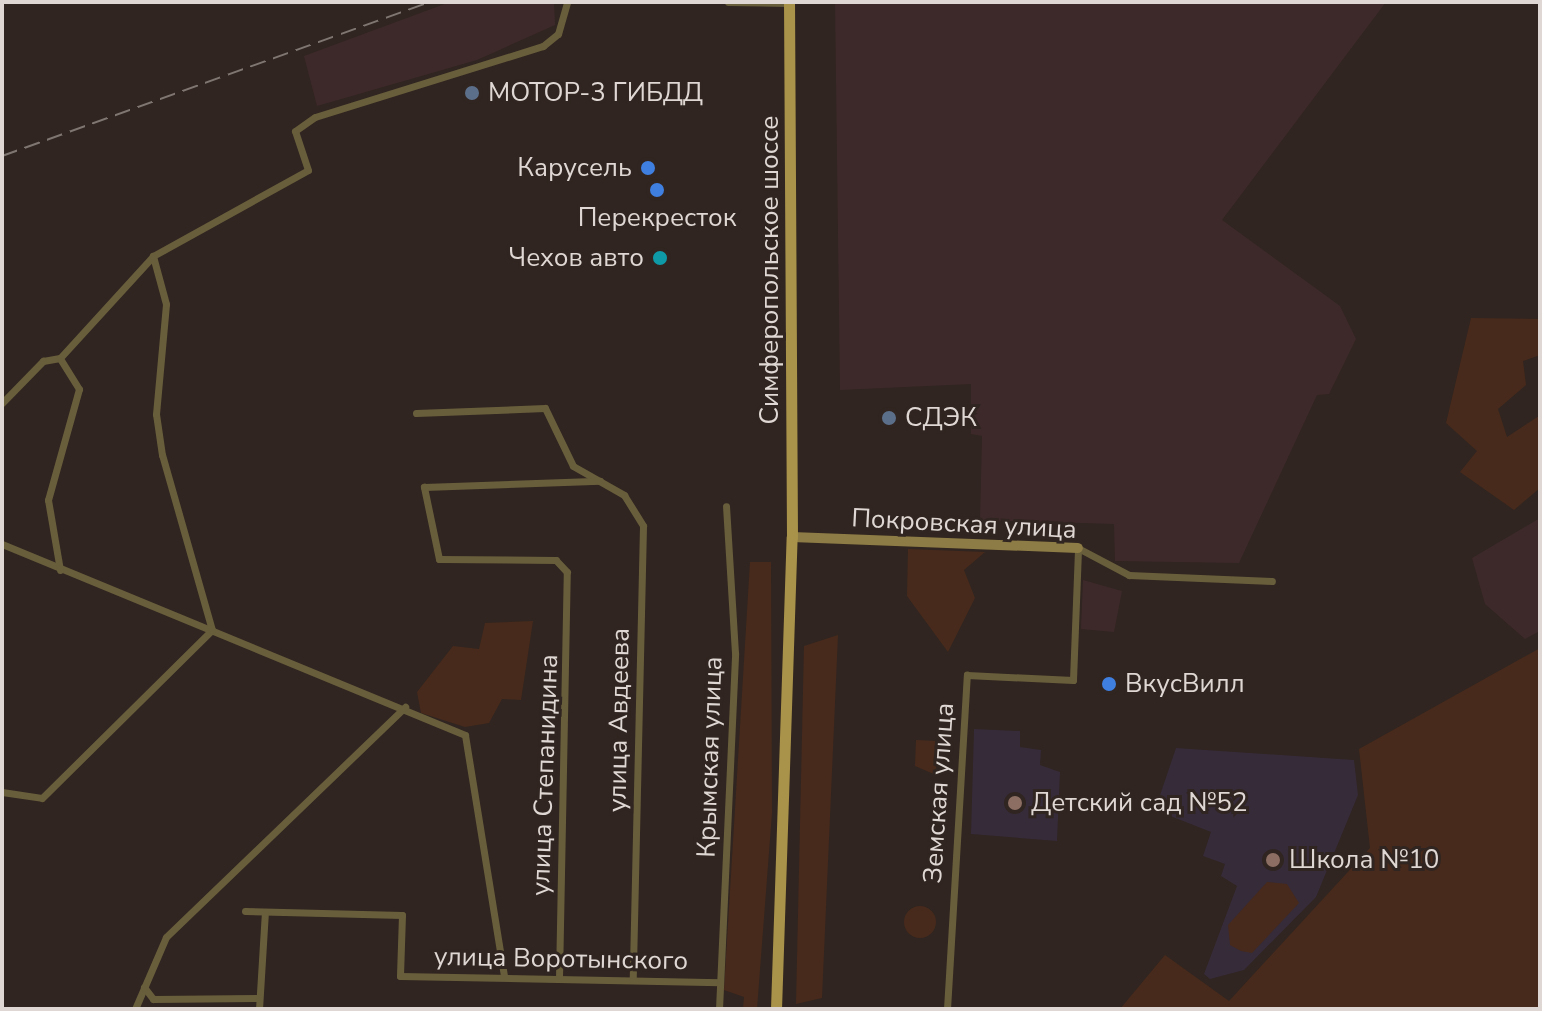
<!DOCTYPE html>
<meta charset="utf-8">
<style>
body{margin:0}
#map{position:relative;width:1542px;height:1011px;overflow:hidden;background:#302520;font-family:"Nunito Sans",sans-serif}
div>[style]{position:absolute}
.industrial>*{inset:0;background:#3d292a}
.education>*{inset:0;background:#362b39}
.green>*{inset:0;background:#472a1c}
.round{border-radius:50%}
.street>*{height:7px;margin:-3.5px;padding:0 3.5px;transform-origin:3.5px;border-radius:3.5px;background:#685e3c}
.secondary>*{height:10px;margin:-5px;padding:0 5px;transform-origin:5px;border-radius:5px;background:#8d7c45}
.primary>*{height:11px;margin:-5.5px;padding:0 5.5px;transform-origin:5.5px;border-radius:5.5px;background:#a9934a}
.rail>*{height:2px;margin-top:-1px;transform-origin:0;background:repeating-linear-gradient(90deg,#7f7571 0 16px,transparent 0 24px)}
.dots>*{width:22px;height:22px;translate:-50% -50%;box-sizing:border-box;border:4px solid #302520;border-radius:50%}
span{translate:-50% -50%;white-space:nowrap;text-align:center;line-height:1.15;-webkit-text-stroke:6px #302520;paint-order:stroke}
.poi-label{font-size:26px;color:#dfd7d3}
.left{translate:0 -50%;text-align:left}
.right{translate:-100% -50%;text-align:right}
.street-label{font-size:26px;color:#dfd7d3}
.frame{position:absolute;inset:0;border:4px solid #dfd7d3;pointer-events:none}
</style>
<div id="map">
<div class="industrial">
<i style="clip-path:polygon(450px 2px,554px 2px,555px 25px,477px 60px,317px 106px,304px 56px)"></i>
<i style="clip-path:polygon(835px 2px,1386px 2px,1222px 220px,1340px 306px,1356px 339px,1329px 394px,1317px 395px,1239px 563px,1115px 561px,1114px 524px,980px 520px,982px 436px,971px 434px,971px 384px,840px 390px)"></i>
<i style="clip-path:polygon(1540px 518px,1540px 631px,1525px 639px,1485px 604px,1472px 558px)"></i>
<i style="clip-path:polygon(1083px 580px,1122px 591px,1114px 632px,1081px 629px)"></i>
</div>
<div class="education">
<i style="clip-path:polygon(974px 729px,1020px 731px,1020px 747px,1041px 750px,1040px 765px,1060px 772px,1057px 841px,971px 834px)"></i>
<i style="clip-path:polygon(1176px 748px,1354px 760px,1358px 795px,1316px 897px,1244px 970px,1210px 979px,1204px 974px,1237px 886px,1221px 876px,1225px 864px,1203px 856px,1211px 832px,1155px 810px)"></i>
</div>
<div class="green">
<i style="clip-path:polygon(1471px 318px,1540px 319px,1540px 355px,1523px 361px,1526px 385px,1498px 409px,1507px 437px,1539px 416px,1540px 488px,1514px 510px,1460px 472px,1477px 451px,1446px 423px)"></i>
<i style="clip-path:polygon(908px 549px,985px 552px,964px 570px,975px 598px,948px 652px,907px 596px)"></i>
<i style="clip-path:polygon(750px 562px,771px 562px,772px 813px,757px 1009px,743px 1009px,744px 997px,724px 990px)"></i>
<i style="clip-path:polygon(533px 621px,521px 700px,502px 699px,489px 723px,465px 727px,421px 713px,417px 692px,453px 646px,479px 649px,485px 623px)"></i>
<i style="clip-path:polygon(838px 635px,822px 998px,796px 1004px,804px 646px)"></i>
<i style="clip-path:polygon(1540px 648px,1540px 1009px,1120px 1009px,1165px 955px,1229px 1001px,1370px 848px,1359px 749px)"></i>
<i style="clip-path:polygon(916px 740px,937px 741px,936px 775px,915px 766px)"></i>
<i style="clip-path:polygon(1267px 882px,1287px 884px,1299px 903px,1252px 953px,1241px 951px,1230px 945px,1228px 925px)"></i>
<i class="round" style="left:904px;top:906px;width:32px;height:32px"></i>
</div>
<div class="street">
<i style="left:728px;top:2px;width:61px;rotate:0.9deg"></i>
<i style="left:2px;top:403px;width:59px;rotate:-45.7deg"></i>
<i style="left:43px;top:361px;width:17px;rotate:-10deg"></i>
<i style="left:60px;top:358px;width:138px;rotate:-47.6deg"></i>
<i style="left:153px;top:256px;width:177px;rotate:-29deg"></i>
<i style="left:308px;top:170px;width:41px;rotate:-108.4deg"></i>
<i style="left:295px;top:131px;width:24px;rotate:-35deg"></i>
<i style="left:315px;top:117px;width:239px;rotate:-17.3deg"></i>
<i style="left:543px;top:46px;width:19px;rotate:-39deg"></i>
<i style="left:558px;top:34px;width:33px;rotate:-74deg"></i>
<i style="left:416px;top:413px;width:129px;rotate:-2.2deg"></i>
<i style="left:545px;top:408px;width:64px;rotate:64.2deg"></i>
<i style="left:573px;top:466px;width:59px;rotate:29.6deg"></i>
<i style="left:624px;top:495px;width:36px;rotate:58deg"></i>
<i style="left:643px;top:526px;width:454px;rotate:91.3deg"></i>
<i style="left:2px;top:544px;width:501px;rotate:22.42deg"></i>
<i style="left:465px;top:735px;width:245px;rotate:80.8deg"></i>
<i style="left:60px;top:570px;width:71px;rotate:-99.7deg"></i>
<i style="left:48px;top:500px;width:115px;rotate:-74.4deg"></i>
<i style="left:79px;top:389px;width:36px;rotate:-122deg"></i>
<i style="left:2px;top:792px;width:40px;rotate:8.5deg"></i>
<i style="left:42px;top:798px;width:239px;rotate:-44.7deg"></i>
<i style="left:212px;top:630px;width:182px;rotate:-105.9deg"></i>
<i style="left:162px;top:455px;width:41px;rotate:-98.3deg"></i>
<i style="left:156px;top:414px;width:110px;rotate:-84.8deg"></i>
<i style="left:166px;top:304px;width:50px;rotate:-105.2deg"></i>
<i style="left:245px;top:911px;width:157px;rotate:1.5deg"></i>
<i style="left:402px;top:915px;width:61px;rotate:91.9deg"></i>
<i style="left:400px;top:976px;width:320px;rotate:1.1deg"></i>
<i style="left:559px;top:978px;width:406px;rotate:-88.9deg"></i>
<i style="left:567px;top:572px;width:16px;rotate:-133deg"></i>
<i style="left:556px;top:560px;width:117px;rotate:-179.5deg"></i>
<i style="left:439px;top:559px;width:74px;rotate:-101.8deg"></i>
<i style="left:424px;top:487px;width:176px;rotate:-2deg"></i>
<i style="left:144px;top:987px;width:15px;rotate:53deg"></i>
<i style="left:153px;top:999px;width:106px;rotate:-0.5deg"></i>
<i style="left:135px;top:1009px;width:78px;rotate:-66.7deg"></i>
<i style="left:166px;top:937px;width:332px;rotate:-43.9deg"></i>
<i style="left:259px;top:1009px;width:97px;rotate:-86.5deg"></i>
<i style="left:719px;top:1009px;width:356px;rotate:-87.4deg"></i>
<i style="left:735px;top:653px;width:147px;rotate:-93.5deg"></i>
<i style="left:947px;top:1009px;width:335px;rotate:-86.6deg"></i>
<i style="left:967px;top:675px;width:106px;rotate:2.7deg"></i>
<i style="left:1073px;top:680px;width:132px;rotate:-87.8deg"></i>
<i style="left:1078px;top:548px;width:58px;rotate:27.9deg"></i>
<i style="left:1129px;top:575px;width:143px;rotate:2.4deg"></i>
</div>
<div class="secondary">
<i style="left:792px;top:537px;width:286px;rotate:2.2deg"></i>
</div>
<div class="primary">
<i style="left:776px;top:1009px;width:472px;rotate:-88.1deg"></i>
<i style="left:792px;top:537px;width:535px;rotate:-90.32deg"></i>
</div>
<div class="rail">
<i style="left:2px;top:156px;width:455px;rotate:-19.8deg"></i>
</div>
<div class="dots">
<i style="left:472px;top:93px;background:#5c6f8a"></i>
<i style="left:648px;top:168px;background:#3f7fe0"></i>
<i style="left:657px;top:190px;background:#3f7fe0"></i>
<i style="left:660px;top:258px;background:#0f9aa8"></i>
<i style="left:889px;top:418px;background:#5c6f8a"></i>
<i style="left:1109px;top:684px;background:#3f7fe0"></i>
<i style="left:1015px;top:803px;background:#8d6e63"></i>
<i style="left:1273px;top:860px;background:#8d6e63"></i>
</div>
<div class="poi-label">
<span class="left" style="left:488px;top:93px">МОТОР-3 ГИБДД</span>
<span class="right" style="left:632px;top:168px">Карусель</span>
<span style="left:657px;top:218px">Перекресток</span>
<span class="right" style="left:644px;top:258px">Чехов авто</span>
<span class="left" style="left:905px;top:418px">СДЭК</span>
<span class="left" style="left:1125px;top:684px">ВкусВилл</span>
<span class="left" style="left:1031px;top:803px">Детский сад №52</span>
<span class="left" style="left:1289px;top:860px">Школа №10</span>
</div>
<div class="street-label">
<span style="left:770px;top:270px;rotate:-90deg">Симферопольское шоссе</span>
<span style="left:964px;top:524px;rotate:3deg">Покровская улица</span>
<span style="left:619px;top:720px;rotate:-89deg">улица Авдеева</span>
<span style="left:710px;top:757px;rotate:-88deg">Крымская улица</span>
<span style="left:545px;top:775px;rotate:-88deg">улица Степанидина</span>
<span style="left:939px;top:793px;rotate:-86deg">Земская улица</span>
<span style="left:561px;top:959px;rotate:1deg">улица Воротынского</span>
</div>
<div class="frame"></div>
</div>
